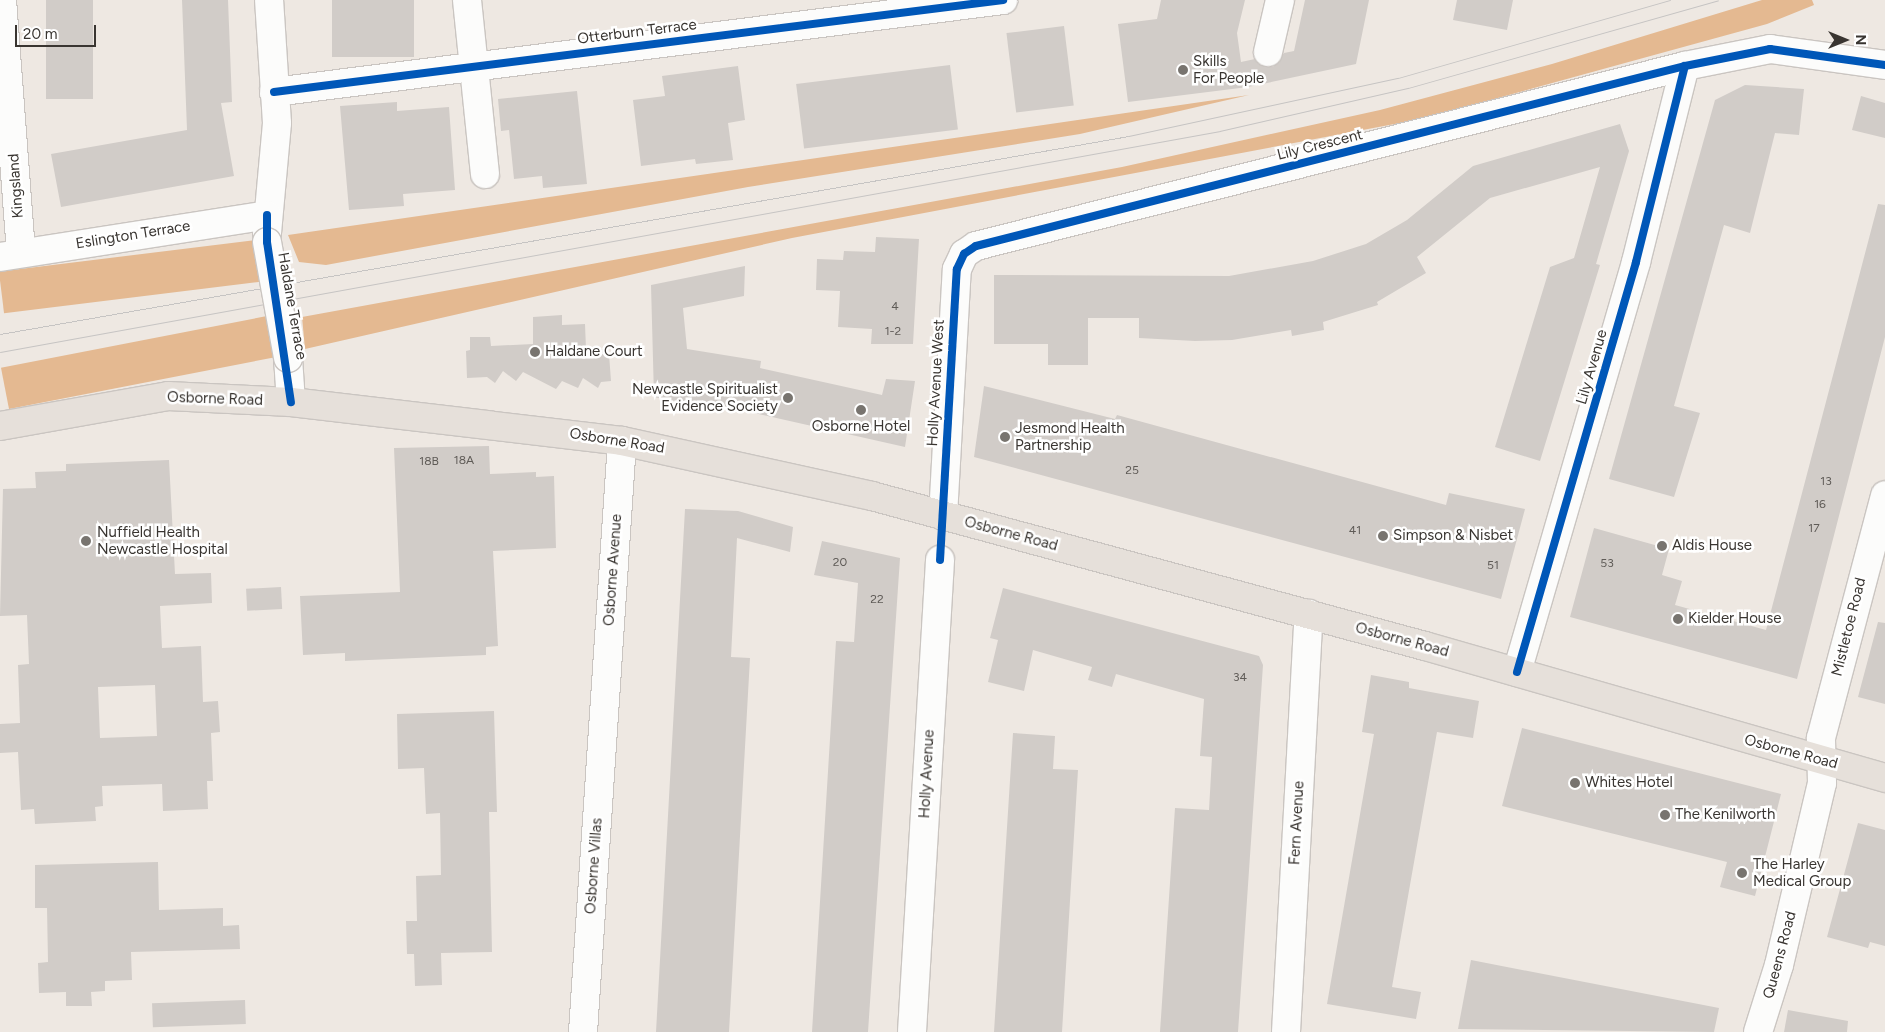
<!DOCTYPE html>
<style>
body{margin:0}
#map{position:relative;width:1885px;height:1032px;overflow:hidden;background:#eee8e2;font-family:Figtree,sans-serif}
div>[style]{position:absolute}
.forest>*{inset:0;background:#e4b991;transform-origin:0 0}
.building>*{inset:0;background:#d1ccc8;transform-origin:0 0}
.roads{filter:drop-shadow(1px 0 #cac5c1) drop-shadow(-1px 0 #cac5c1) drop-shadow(0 1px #cac5c1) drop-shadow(0 -1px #cac5c1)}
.minor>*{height:28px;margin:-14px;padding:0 14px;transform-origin:14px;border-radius:14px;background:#fcfcfb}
.major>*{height:28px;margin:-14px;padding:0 14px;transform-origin:14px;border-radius:14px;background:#e6e0da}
.tram>*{height:1px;margin:-0.5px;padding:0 0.5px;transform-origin:0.5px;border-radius:0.5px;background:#c6c4c3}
.bridges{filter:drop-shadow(1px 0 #cac5c1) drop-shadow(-1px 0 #cac5c1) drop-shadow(0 1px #cac5c1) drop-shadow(0 -1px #cac5c1)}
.minor-bridge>*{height:28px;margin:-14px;padding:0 14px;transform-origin:14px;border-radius:14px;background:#fcfcfb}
.cycleway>*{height:8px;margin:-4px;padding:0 4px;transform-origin:4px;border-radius:4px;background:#0057b8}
.dots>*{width:14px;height:14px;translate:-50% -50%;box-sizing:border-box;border:2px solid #fff;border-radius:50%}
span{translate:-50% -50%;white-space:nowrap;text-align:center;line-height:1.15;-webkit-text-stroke:5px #fff;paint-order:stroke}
.number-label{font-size:12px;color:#5f5b57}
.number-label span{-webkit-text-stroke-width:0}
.street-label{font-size:15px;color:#393531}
.poi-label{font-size:15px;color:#393531}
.left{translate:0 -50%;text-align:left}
.right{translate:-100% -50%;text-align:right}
.north{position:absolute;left:1820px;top:15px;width:50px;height:50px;-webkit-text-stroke:4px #fff;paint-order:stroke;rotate:90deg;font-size:14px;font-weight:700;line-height:20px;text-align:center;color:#393531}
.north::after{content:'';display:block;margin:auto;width:18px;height:22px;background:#393531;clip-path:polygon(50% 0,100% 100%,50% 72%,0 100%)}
.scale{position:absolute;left:15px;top:25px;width:81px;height:22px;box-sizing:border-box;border:2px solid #393531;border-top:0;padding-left:6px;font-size:15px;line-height:18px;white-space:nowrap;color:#393531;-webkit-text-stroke:4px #fff;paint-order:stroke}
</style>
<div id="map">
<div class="forest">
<i style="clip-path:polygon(1762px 0,1812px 0,1814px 5px,1767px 24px,1421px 119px,792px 238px,305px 349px,302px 317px,1122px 167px,1380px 110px,1552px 64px)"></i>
<i style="clip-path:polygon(1249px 95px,1080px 134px,748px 187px,326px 265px,299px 262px,288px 235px)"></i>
<i style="left:256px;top:240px;width:42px;height:259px;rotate:83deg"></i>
<i style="left:267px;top:316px;width:42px;height:271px;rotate:79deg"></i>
</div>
<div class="building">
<i style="left:46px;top:0;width:47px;height:99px"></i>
<i style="clip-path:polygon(182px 0,228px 0,232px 102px,221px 103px,234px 176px,61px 207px,51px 154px,187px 130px)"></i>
<i style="left:332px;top:0;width:82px;height:57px"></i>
<i style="clip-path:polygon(1161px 0,1245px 0,1237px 33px,1241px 62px,1255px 59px,1265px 67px,1273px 67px,1284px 53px,1294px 51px,1305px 0,1369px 0,1356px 64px,1248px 87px,1128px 102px,1118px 24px,1157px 19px)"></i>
<i style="clip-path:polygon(1457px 0,1513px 0,1507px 30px,1453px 20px)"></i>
<i style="left:1064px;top:26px;width:80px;height:58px;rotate:83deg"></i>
<i style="left:950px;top:65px;width:65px;height:155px;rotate:83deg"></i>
<i style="clip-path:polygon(738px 66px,745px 120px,728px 123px,733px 160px,696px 164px,695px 159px,641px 166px,633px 100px,665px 96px,662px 76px)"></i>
<i style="clip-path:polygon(1745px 85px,1804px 89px,1799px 135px,1775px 133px,1750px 233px,1724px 225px,1674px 406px,1700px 413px,1674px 497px,1609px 479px,1715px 100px)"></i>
<i style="clip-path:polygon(577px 91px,587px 184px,543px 188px,542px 176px,514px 179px,509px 130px,501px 131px,498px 99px)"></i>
<i style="clip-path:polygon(1861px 96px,1885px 103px,1885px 138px,1852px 130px)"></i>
<i style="clip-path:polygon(397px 102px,397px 111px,449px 107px,455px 190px,403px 194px,404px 206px,349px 210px,340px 106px)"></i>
<i style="clip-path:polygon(1620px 124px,1629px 151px,1596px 264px,1600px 265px,1540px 461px,1495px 447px,1550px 267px,1574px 258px,1600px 167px,1490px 198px,1417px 257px,1426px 273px,1377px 302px,1378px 305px,1323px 322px,1324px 330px,1292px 336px,1291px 330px,1232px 340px,1195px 341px,1139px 338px,1139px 318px,1088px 318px,1088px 365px,1048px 365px,1048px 344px,994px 344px,994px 275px,1229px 276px,1313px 261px,1366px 244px,1407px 220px,1473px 166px)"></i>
<i style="clip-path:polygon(1878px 204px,1885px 205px,1885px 337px,1797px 679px,1570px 617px,1594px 528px,1669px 549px,1662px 575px,1682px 581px,1675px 605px,1766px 630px)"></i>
<i style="clip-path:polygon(876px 237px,919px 239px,913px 344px,871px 344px,872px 329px,838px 327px,840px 291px,816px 290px,817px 259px,843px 260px,844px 251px,875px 252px)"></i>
<i style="clip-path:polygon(745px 266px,744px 296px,683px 308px,687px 349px,761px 361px,760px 368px,882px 395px,886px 379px,915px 381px,905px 447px,723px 406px,723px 412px,654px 397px,651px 285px)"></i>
<i style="clip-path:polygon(562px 315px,562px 325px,585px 324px,586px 349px,604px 349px,604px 354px,609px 354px,611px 381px,601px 382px,598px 388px,583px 378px,578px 388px,562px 381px,556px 389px,523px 372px,516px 381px,503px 371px,495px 383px,487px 377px,467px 378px,466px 351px,470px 350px,470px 337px,490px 337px,491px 346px,533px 344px,533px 317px)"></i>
<i style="clip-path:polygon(984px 386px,1115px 419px,1117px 415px,1446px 505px,1449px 493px,1525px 509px,1501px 599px,974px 457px)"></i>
<i style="clip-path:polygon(489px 446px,490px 474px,536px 472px,536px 477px,554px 476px,556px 548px,493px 551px,498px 646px,486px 647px,486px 655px,345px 661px,345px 653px,303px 655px,300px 596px,400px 592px,394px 448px)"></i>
<i style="clip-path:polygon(evenodd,169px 460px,175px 574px,211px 573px,212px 603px,160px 606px,162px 648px,201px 646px,203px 702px,218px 701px,220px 732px,211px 733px,213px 781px,207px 781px,208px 809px,163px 811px,162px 784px,102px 786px,103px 806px,95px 807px,96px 821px,35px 824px,34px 809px,21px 810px,18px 752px,0 753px,0 724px,20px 723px,18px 665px,29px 664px,27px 615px,0 616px,3px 489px,36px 488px,35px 472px,66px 471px,66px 464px,169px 460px,155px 685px,157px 736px,100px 738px,98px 687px,155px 685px)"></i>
<i style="clip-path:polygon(685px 509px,738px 511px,793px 527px,790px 552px,737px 538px,731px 657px,750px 658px,729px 1032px,656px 1032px)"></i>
<i style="clip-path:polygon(822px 541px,900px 558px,868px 1032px,812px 1032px,836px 641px,854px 642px,858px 583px,814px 575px)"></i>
<i style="left:281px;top:587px;width:22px;height:35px;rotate:87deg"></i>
<i style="clip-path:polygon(1003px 588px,1259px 656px,1263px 665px,1238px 1032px,1160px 1032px,1175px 808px,1209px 810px,1212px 757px,1200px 756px,1204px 699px,1116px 674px,1112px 687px,1088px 680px,1092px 667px,1033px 650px,1024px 691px,988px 682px,998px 640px,990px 638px)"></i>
<i style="clip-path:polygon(1878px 622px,1885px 623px,1885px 704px,1858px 697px)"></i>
<i style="clip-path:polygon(1371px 675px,1409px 682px,1409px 688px,1479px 701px,1473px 738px,1437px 732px,1392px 987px,1421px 992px,1416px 1019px,1327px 1004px,1374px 734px,1362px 732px)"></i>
<i style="clip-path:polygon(494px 711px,497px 812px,489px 812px,492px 952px,441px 953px,442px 985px,415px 986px,414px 954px,407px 954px,406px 921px,417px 921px,416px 876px,441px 875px,440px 813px,426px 814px,424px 768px,398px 769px,397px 714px)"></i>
<i style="clip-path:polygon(1522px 728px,1781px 794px,1755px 896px,1720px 887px,1727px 862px,1502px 806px)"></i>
<i style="clip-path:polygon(1013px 733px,1055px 736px,1053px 769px,1078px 770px,1062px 1032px,994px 1032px)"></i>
<i style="clip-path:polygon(1858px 823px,1885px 830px,1885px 946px,1870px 942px,1868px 948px,1827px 937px)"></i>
<i style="clip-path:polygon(158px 862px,159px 910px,223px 908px,223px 926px,239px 925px,240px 949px,131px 952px,132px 980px,105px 981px,105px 991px,91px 992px,92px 1006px,66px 1006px,66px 992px,39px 993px,38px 963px,48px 962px,47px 908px,35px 908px,35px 865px)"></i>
<i style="clip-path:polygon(1471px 960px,1719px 1008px,1714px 1032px,1458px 1029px)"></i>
<i style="left:245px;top:1000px;width:24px;height:93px;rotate:88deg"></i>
<i style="clip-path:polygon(1788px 1010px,1848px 1021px,1847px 1032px,1784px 1032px)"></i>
</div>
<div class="roads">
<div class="minor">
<i style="left:2px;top:0;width:254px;rotate:85.7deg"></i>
<i style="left:467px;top:0;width:175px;rotate:84.1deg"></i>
<i style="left:1268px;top:52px;width:53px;rotate:-77deg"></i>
<i style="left:274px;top:92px;width:735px;rotate:-7.19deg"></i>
<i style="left:267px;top:233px;width:110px;rotate:-84.8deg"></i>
<i style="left:277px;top:123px;width:123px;rotate:-93.7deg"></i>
<i style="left:0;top:257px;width:270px;rotate:-8.9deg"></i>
<i style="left:288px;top:358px;width:44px;rotate:86.1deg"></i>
<i style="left:943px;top:516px;width:247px;rotate:-86.8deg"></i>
<i style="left:957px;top:269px;width:17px;rotate:-65deg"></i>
<i style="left:964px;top:254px;width:14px;rotate:-34deg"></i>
<i style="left:976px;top:246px;width:731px;rotate:-14.25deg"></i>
<i style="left:1685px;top:66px;width:87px;rotate:-11.3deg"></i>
<i style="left:1770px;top:49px;width:116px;rotate:7.9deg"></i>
<i style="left:1517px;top:672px;width:427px;rotate:-73.8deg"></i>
<i style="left:1636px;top:262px;width:202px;rotate:-76deg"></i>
<i style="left:583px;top:1032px;width:592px;rotate:-86.22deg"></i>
<i style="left:912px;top:1032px;width:473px;rotate:-86.6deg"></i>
<i style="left:1286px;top:1032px;width:419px;rotate:-86.9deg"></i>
<i style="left:1758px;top:1032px;width:70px;rotate:-72.6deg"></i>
<i style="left:1779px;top:965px;width:187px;rotate:-76.7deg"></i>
<i style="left:1822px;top:783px;width:45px;rotate:-91.3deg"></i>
<i style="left:1821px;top:738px;width:251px;rotate:-75.2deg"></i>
</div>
<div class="major">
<i style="left:0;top:426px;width:171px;rotate:-10.1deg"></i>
<i style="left:168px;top:396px;width:123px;rotate:2.8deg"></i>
<i style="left:291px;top:402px;width:333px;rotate:6.7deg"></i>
<i style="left:622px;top:441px;width:256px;rotate:12.4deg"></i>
<i style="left:872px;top:496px;width:573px;rotate:15.18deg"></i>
<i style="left:1425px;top:646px;width:479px;rotate:16deg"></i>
</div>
</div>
<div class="tram">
<i style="left:0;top:334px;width:1146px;rotate:-9.95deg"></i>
<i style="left:1129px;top:136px;width:275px;rotate:-12.2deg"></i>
<i style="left:1398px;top:78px;width:283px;rotate:-16deg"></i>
<i style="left:0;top:352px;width:1240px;rotate:-10.27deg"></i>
<i style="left:1220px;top:131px;width:193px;rotate:-12.9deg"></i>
<i style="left:1408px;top:88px;width:322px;rotate:-15.8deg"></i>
</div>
<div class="bridges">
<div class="minor-bridge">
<i style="left:267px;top:242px;width:118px;rotate:79.7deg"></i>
</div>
</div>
<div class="cycleway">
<i style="left:274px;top:92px;width:735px;rotate:-7.19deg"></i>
<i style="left:267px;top:215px;width:27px;rotate:90deg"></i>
<i style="left:267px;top:242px;width:162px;rotate:81.5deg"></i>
<i style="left:940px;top:560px;width:291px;rotate:-86.7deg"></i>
<i style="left:957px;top:269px;width:17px;rotate:-65deg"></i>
<i style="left:964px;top:254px;width:14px;rotate:-34deg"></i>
<i style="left:976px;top:246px;width:731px;rotate:-14.25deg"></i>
<i style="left:1685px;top:66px;width:87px;rotate:-11.3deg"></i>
<i style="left:1770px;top:49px;width:116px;rotate:7.9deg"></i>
<i style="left:1517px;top:672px;width:427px;rotate:-73.8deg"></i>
<i style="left:1636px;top:262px;width:202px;rotate:-76deg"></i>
</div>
<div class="dots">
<i style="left:1183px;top:70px;background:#78746f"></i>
<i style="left:535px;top:352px;background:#78746f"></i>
<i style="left:788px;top:398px;background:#78746f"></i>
<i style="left:861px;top:410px;background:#78746f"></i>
<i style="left:1005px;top:437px;background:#78746f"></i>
<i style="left:1383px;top:536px;background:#78746f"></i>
<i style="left:86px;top:541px;background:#78746f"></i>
<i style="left:1662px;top:546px;background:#78746f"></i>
<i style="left:1678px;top:619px;background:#78746f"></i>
<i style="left:1575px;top:783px;background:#78746f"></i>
<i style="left:1665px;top:815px;background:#78746f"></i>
<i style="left:1742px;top:873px;background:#78746f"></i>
</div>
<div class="number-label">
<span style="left:895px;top:307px">4</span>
<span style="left:893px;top:332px">1-2</span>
<span style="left:464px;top:461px">18A</span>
<span style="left:429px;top:462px">18B</span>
<span style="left:1132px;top:471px">25</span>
<span style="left:1826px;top:482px">13</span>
<span style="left:1820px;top:505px">16</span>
<span style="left:1814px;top:529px">17</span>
<span style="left:1355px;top:531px">41</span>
<span style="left:840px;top:563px">20</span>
<span style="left:1607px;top:564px">53</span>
<span style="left:1493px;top:566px">51</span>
<span style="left:877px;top:600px">22</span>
<span style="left:1240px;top:678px">34</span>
</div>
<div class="street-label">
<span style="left:637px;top:32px;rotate:-7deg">Otterburn Terrace</span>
<span style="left:1320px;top:145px;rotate:-14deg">Lily Crescent</span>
<span style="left:16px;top:186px;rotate:-94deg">Kingsland</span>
<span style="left:133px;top:235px;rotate:-9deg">Eslington Terrace</span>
<span style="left:292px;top:306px;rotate:80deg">Haldane Terrace</span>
<span style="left:1592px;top:367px;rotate:-74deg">Lily Avenue</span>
<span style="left:936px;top:383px;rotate:-87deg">Holly Avenue West</span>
<span style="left:215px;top:399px;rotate:2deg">Osborne Road</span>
<span style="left:617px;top:441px;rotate:9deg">Osborne Road</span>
<span style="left:1011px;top:534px;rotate:15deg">Osborne Road</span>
<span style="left:613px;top:570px;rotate:-86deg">Osborne Avenue</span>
<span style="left:1849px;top:627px;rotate:-76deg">Mistletoe Road</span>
<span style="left:1402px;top:640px;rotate:15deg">Osborne Road</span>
<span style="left:1791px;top:752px;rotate:15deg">Osborne Road</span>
<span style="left:927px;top:774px;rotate:-87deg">Holly Avenue</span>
<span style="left:1297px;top:823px;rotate:-87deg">Fern Avenue</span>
<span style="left:594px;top:866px;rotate:-86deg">Osborne Villas</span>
<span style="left:1780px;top:955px;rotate:-75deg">Queens Road</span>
</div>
<div class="poi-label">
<span class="left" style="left:1193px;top:70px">Skills<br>For People</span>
<span class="left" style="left:545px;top:352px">Haldane Court</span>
<span class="right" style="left:778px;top:398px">Newcastle Spiritualist<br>Evidence Society</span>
<span style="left:861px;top:427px">Osborne Hotel</span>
<span class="left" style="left:1015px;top:437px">Jesmond Health<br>Partnership</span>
<span class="left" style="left:97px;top:541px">Nuffield Health<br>Newcastle Hospital</span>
<span class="left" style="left:1393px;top:536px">Simpson &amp; Nisbet</span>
<span class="left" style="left:1672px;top:546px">Aldis House</span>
<span class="left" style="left:1688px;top:619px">Kielder House</span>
<span class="left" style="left:1585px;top:783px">Whites Hotel</span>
<span class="left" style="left:1675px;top:815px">The Kenilworth</span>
<span class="left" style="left:1753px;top:873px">The Harley<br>Medical Group</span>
</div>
<div class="north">N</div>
<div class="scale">20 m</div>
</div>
